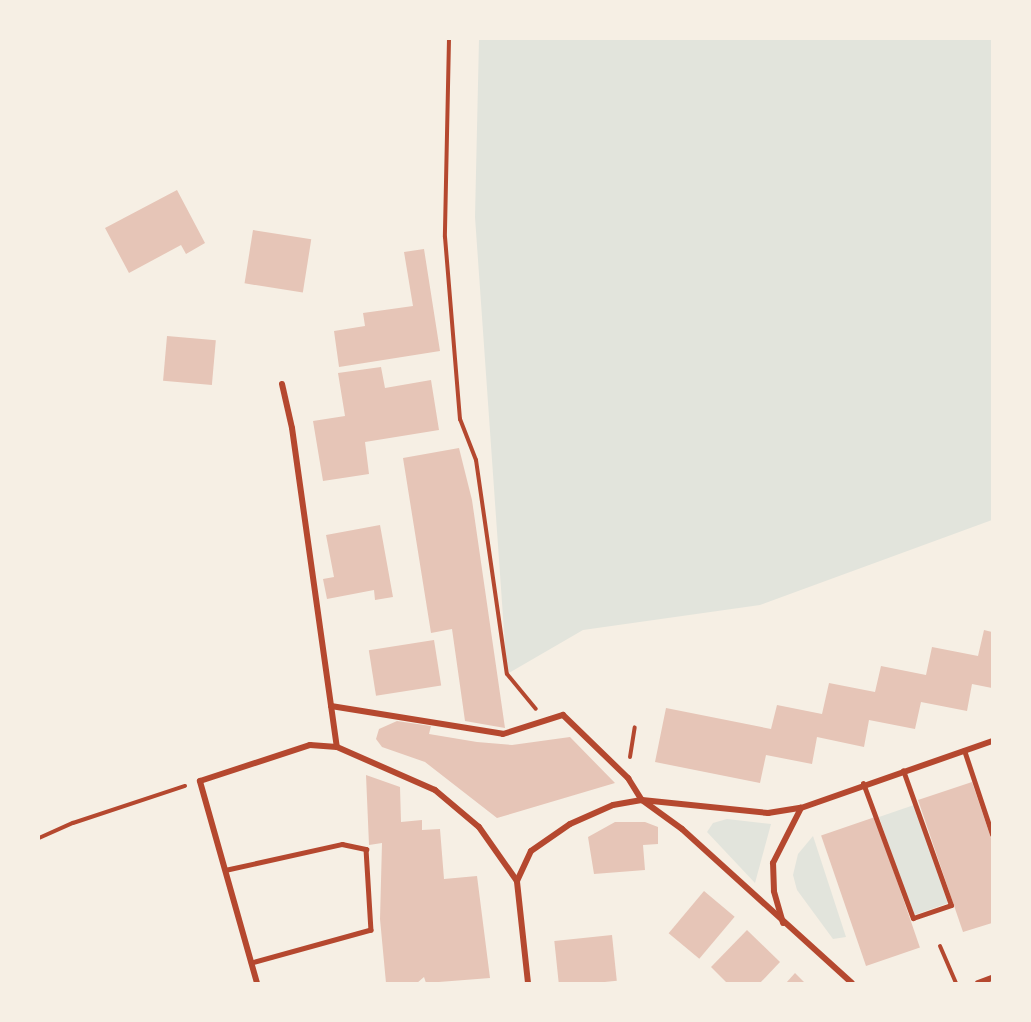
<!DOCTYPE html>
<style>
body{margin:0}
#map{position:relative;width:1031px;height:1022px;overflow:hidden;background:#f6efe4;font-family:Literata,serif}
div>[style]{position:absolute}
.green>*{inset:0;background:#e2e4dc;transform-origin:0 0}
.building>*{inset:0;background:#e6c5b7;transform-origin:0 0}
.path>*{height:4px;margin:-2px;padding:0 2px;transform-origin:2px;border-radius:2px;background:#b5482f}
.service>*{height:4.5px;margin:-2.25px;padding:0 2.25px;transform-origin:2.25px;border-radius:2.25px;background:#b5482f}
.pedestrian>*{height:5px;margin:-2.5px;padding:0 2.5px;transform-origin:2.5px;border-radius:2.5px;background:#b5482f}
.minor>*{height:6px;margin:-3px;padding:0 3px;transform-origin:3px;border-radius:3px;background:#b5482f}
span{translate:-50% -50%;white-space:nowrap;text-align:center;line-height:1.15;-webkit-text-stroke:5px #f6efe4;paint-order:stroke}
.frame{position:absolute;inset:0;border:40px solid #f6efe4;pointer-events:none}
</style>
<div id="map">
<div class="green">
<i style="clip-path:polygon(479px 39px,992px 39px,992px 520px,760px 605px,583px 630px,507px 674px,475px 217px)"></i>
<i style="left:914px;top:805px;width:104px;height:37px;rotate:71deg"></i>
<i style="clip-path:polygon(727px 819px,771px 824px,755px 883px,707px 832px,713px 823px)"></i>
<i style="clip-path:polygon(813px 836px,846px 937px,833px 939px,797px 890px,793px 875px,798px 854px)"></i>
</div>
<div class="building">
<i style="clip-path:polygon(177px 190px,205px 243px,186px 254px,181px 245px,129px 273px,105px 228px)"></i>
<i style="left:253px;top:230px;width:59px;height:54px;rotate:9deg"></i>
<i style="clip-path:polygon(424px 249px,440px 351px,339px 367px,334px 331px,365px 326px,363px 313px,413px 306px,404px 252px)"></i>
<i style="left:167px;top:336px;width:49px;height:45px;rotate:5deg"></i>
<i style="clip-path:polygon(381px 367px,385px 388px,431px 380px,439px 430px,365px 442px,369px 474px,323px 481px,313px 421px,345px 416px,338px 373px)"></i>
<i style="clip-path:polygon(459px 448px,472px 500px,505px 728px,465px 721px,452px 629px,431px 633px,403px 458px)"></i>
<i style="clip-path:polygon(380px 525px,393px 597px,375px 600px,374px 590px,327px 599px,323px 579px,334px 577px,326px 535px)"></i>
<i style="clip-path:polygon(984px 630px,992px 632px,992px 688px,972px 684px,967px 711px,921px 702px,915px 729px,869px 720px,864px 747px,817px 737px,812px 764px,766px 755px,760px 783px,655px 762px,666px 708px,771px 729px,777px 705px,822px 714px,829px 683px,875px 692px,881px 666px,926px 675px,932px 647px,978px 656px)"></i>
<i style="left:434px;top:640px;width:46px;height:66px;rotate:81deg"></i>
<i style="clip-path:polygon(397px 721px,431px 726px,429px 734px,477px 742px,512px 745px,570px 737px,615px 783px,497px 818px,425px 762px,382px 747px,376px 739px,379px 729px)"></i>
<i style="clip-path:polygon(366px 775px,400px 787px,401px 822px,422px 820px,422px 830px,440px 829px,444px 879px,477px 876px,490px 978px,426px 983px,424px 977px,417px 983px,386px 983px,380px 919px,382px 843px,369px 845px)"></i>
<i style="clip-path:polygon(972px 782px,992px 841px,992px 923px,963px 932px,918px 800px)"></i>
<i style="left:875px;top:817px;width:138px;height:57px;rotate:71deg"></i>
<i style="clip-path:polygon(615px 822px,645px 822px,658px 827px,658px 844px,643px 845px,645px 870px,594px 874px,588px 837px)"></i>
<i style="left:704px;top:891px;width:40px;height:55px;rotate:40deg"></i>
<i style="clip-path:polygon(747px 930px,780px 962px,760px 983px,727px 983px,711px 967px)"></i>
<i style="left:612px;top:935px;width:46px;height:58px;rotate:84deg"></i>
<i style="clip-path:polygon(795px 973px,805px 983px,786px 983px)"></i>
</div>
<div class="path">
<i style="left:449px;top:39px;width:198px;rotate:91.2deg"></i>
<i style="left:445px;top:237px;width:183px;rotate:85.3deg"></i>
<i style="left:460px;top:419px;width:44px;rotate:68.7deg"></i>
<i style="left:476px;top:460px;width:216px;rotate:81.8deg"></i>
<i style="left:507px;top:674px;width:45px;rotate:50.4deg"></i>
<i style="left:630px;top:757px;width:30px;rotate:-81deg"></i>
<i style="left:39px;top:838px;width:37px;rotate:-24deg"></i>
<i style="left:73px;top:823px;width:118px;rotate:-18.3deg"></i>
<i style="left:940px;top:946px;width:40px;rotate:66.6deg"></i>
</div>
<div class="service">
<i style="left:225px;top:870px;width:120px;rotate:-12.5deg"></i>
<i style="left:342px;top:844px;width:25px;rotate:12deg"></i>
<i style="left:366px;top:849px;width:81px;rotate:86.5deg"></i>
<i style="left:371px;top:930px;width:124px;rotate:164.6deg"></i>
</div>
<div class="pedestrian">
<i style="left:964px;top:750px;width:89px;rotate:71.6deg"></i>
<i style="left:863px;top:783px;width:144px;rotate:69.7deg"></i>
<i style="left:913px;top:918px;width:40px;rotate:-18.9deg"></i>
<i style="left:951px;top:905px;width:143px;rotate:-109.6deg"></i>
</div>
<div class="minor">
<i style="left:282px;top:384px;width:45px;rotate:77.2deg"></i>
<i style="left:292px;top:428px;width:322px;rotate:82deg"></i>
<i style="left:331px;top:706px;width:174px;rotate:9.2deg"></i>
<i style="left:503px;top:734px;width:63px;rotate:-17.6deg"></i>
<i style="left:563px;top:715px;width:91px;rotate:44.1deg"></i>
<i style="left:628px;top:778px;width:26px;rotate:58deg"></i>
<i style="left:642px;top:800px;width:49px;rotate:35.9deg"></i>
<i style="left:682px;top:829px;width:229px;rotate:42.2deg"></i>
<i style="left:783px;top:923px;width:33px;rotate:-106deg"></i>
<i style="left:774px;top:891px;width:28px;rotate:-92deg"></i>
<i style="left:773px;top:863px;width:62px;rotate:-63deg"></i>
<i style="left:257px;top:983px;width:210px;rotate:-105.8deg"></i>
<i style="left:200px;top:781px;width:116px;rotate:-18.1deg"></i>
<i style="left:310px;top:745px;width:27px;rotate:4deg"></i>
<i style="left:337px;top:747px;width:107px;rotate:23.7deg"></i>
<i style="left:435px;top:790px;width:57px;rotate:40.1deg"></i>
<i style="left:479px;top:827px;width:66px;rotate:54.9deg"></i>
<i style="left:528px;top:983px;width:103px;rotate:-96.2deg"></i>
<i style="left:517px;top:881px;width:33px;rotate:-65deg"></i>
<i style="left:531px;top:851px;width:47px;rotate:-34.7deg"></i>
<i style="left:570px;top:824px;width:47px;rotate:-23.8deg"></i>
<i style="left:613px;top:805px;width:29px;rotate:-10deg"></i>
<i style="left:642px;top:800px;width:127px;rotate:5.9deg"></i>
<i style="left:768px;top:813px;width:33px;rotate:-9deg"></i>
<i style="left:801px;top:808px;width:202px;rotate:-19.3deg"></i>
<i style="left:978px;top:983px;width:15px;rotate:-20deg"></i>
</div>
<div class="frame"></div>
</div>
